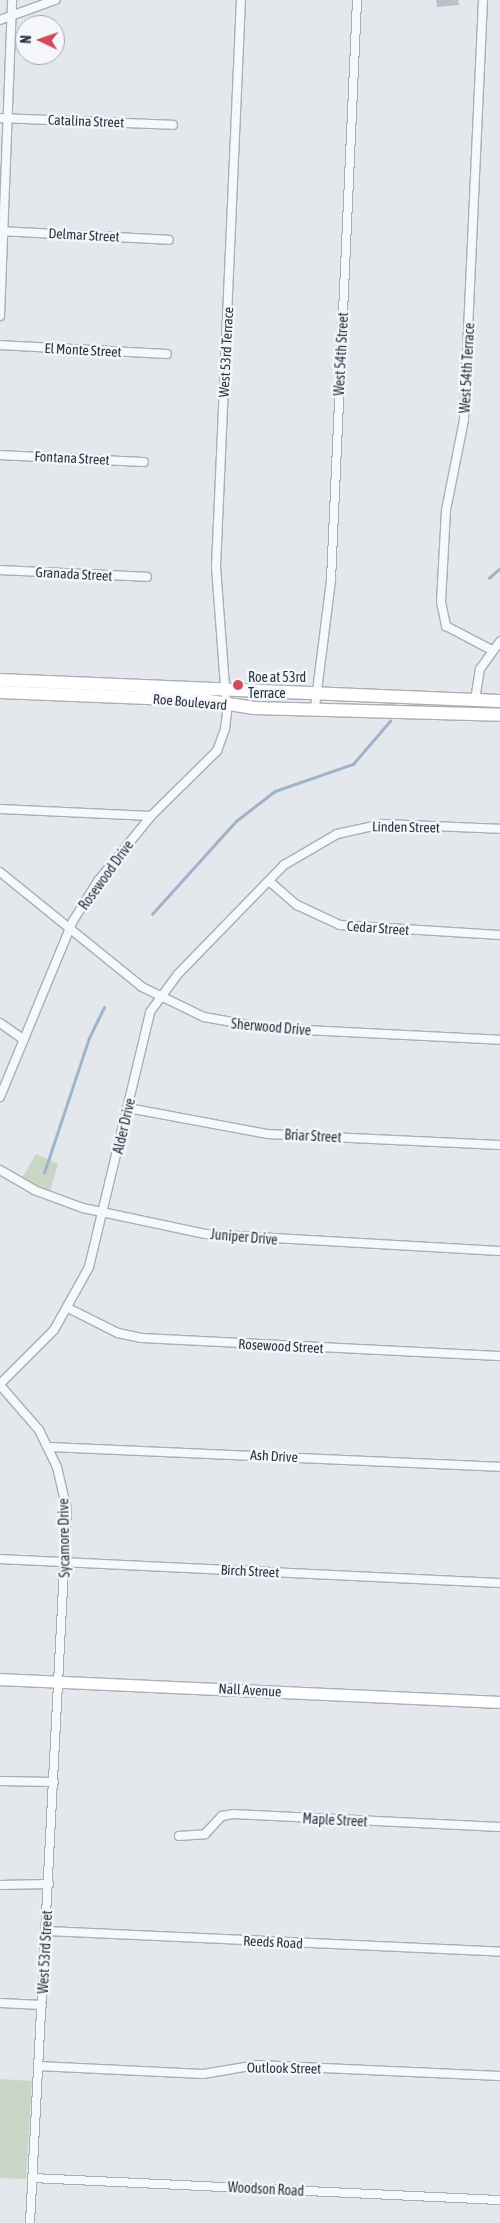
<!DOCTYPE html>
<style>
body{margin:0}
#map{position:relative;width:500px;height:2223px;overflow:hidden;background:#e4e7ec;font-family:"Asap Condensed",sans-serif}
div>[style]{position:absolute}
.green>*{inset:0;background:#c9d6c5}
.stream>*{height:2.5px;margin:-1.25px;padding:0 1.25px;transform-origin:1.25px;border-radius:1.25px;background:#9fb4cc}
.building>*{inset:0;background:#bbc0ca}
.roads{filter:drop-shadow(1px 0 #a9aeb7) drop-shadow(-1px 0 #a9aeb7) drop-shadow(0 1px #a9aeb7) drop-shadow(0 -1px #a9aeb7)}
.street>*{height:8px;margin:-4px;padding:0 4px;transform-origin:4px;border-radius:4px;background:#f7f8fa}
.secondary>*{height:11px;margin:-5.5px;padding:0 5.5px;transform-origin:5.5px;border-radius:5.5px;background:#fff}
.primary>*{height:12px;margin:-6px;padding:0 6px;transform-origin:6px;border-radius:6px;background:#fff}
.dots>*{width:14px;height:14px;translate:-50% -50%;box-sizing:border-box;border:2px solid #f4f6f9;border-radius:50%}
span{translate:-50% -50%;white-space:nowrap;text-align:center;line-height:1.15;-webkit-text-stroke:5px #f4f6f9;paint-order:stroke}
.street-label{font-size:14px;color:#2b3445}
.poi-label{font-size:14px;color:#2b3445}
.left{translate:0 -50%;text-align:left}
.north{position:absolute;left:15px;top:15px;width:50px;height:50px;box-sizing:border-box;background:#f4f6f9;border:1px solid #a4a8b1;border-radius:50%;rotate:273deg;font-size:14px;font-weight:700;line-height:20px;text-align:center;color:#2b3445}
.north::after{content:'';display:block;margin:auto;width:18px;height:22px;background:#d1495b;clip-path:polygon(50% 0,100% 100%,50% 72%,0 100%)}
</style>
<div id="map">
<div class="green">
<i style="clip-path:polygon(36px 1154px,58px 1164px,49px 1194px,21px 1180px)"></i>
<i style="clip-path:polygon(0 2079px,32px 2081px,26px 2179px,0 2178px)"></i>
</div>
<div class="stream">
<i style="left:489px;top:578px;width:15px;rotate:-42deg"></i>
<i style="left:152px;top:914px;width:125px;rotate:-47.9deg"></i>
<i style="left:236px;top:821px;width:49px;rotate:-37.6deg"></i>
<i style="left:275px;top:791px;width:83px;rotate:-19.1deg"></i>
<i style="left:353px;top:764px;width:57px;rotate:-49.3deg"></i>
<i style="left:44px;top:1173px;width:142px;rotate:-71.6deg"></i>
<i style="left:89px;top:1038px;width:34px;rotate:-64deg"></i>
</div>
<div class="building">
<i style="clip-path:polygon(436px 0,458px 0,459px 5px,437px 7px)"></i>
</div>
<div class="roads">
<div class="street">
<i style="left:483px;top:0;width:420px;rotate:92.6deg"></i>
<i style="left:464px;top:420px;width:92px;rotate:101.3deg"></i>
<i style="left:446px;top:510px;width:92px;rotate:93.1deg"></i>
<i style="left:441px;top:602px;width:25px;rotate:78deg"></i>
<i style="left:446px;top:626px;width:52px;rotate:27.6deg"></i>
<i style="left:0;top:20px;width:59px;rotate:-20deg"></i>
<i style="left:0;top:118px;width:173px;rotate:2.3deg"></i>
<i style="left:0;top:231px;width:169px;rotate:3deg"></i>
<i style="left:0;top:316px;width:316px;rotate:-87.8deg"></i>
<i style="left:0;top:345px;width:167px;rotate:3.1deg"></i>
<i style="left:0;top:455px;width:144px;rotate:2.8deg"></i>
<i style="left:0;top:570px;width:147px;rotate:2.7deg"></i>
<i style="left:475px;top:700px;width:31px;rotate:-81deg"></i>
<i style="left:480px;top:669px;width:34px;rotate:-54deg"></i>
<i style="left:315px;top:707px;width:128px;rotate:-82.8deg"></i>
<i style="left:331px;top:580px;width:581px;rotate:-87.43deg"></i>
<i style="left:0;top:809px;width:151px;rotate:2.7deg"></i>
<i style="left:0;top:872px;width:183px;rotate:39deg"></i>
<i style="left:142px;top:987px;width:69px;rotate:25.8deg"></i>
<i style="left:204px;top:1017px;width:63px;rotate:10.1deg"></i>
<i style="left:266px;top:1028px;width:234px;rotate:2.9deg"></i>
<i style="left:269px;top:881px;width:37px;rotate:41deg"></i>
<i style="left:297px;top:905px;width:47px;rotate:24.9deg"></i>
<i style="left:340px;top:925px;width:160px;rotate:3.6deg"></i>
<i style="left:0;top:1023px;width:29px;rotate:35deg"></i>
<i style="left:0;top:1097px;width:191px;rotate:-67.5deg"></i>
<i style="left:73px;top:921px;width:47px;rotate:-58deg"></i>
<i style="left:98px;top:881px;width:84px;rotate:-50.8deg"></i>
<i style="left:151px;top:816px;width:93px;rotate:-44.6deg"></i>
<i style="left:217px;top:751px;width:23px;rotate:-70deg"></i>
<i style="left:225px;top:729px;width:16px;rotate:-83deg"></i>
<i style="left:227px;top:713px;width:146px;rotate:-94.3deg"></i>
<i style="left:216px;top:567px;width:568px;rotate:-87.48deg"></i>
<i style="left:128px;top:1108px;width:141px;rotate:10.6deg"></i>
<i style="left:267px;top:1134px;width:233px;rotate:2.7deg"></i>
<i style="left:0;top:1170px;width:39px;rotate:30deg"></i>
<i style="left:34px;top:1190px;width:52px;rotate:20.2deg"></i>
<i style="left:83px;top:1208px;width:125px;rotate:12deg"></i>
<i style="left:205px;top:1234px;width:295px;rotate:3.3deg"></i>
<i style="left:68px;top:1308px;width:56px;rotate:26.6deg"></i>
<i style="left:118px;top:1333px;width:24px;rotate:12deg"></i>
<i style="left:141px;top:1338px;width:359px;rotate:2.9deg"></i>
<i style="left:0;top:1384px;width:76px;rotate:-45deg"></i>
<i style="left:54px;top:1330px;width:72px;rotate:-60.9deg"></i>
<i style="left:89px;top:1267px;width:262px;rotate:-76.5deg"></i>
<i style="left:150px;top:1012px;width:47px;rotate:-53.6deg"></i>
<i style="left:178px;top:974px;width:152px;rotate:-45.8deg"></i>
<i style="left:284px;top:865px;width:61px;rotate:-30.3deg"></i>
<i style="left:337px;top:834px;width:46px;rotate:-12.5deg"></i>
<i style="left:382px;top:824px;width:118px;rotate:2.4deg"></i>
<i style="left:0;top:1385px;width:60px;rotate:49.1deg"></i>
<i style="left:39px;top:1430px;width:41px;rotate:64.1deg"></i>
<i style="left:57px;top:1467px;width:44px;rotate:76.9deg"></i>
<i style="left:67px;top:1510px;width:714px;rotate:92.97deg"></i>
<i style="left:48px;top:1447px;width:452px;rotate:2.5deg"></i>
<i style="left:0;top:1559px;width:501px;rotate:2.75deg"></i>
<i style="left:0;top:1781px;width:54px;rotate:1.1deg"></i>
<i style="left:179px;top:1836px;width:26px;rotate:-4deg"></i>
<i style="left:205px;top:1834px;width:25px;rotate:-47deg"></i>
<i style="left:222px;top:1816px;width:11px;rotate:-10deg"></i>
<i style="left:233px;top:1814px;width:267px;rotate:2.8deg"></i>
<i style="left:0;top:1885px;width:49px;rotate:-1.2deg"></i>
<i style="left:46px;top:1931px;width:454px;rotate:2.6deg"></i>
<i style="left:0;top:2003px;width:42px;rotate:2.7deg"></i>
<i style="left:38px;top:2066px;width:165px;rotate:2.8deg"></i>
<i style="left:203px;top:2074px;width:55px;rotate:-9.5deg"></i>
<i style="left:257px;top:2065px;width:243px;rotate:2.6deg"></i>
<i style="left:32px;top:2178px;width:469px;rotate:2.7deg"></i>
</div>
<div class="secondary">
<i style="left:0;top:1679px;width:501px;rotate:2.63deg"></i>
</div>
<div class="primary">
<i style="left:0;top:680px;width:500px;rotate:2.41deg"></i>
<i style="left:0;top:692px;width:203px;rotate:2.3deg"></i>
<i style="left:203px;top:700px;width:52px;rotate:8.9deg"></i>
<i style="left:254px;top:708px;width:246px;rotate:1.6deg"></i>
</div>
</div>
<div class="dots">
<i style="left:238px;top:685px;background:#d1495b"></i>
</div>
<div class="street-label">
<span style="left:86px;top:121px;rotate:2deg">Catalina Street</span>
<span style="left:84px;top:235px;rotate:3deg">Delmar Street</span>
<span style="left:83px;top:350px;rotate:3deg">El Monte Street</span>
<span style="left:226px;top:352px;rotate:-87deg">West 53rd Terrace</span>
<span style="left:341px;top:354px;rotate:-87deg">West 54th Street</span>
<span style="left:467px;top:368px;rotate:-87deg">West 54th Terrace</span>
<span style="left:72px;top:458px;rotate:3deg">Fontana Street</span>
<span style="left:74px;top:574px;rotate:3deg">Granada Street</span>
<span style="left:190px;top:702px;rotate:5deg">Roe Boulevard</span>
<span style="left:406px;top:827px;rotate:1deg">Linden Street</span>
<span style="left:106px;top:875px;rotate:-54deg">Rosewood Drive</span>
<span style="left:378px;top:928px;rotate:4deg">Cedar Street</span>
<span style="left:271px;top:1027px;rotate:5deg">Sherwood Drive</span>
<span style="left:124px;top:1126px;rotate:-77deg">Alder Drive</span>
<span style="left:313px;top:1136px;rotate:3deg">Briar Street</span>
<span style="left:244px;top:1237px;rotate:5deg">Juniper Drive</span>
<span style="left:281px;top:1346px;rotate:3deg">Rosewood Street</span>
<span style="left:274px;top:1456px;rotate:3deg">Ash Drive</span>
<span style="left:64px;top:1538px;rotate:-91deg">Sycamore Drive</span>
<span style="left:250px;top:1571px;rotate:3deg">Birch Street</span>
<span style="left:250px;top:1690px;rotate:3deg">Nall Avenue</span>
<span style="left:335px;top:1820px;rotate:3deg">Maple Street</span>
<span style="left:273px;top:1942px;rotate:3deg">Reeds Road</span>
<span style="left:45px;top:1952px;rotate:-87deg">West 53rd Street</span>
<span style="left:284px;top:2068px;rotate:1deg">Outlook Street</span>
<span style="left:266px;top:2189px;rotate:3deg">Woodson Road</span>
</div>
<div class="poi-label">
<span class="left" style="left:248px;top:685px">Roe at 53rd<br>Terrace</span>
</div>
<div class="north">N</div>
</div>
